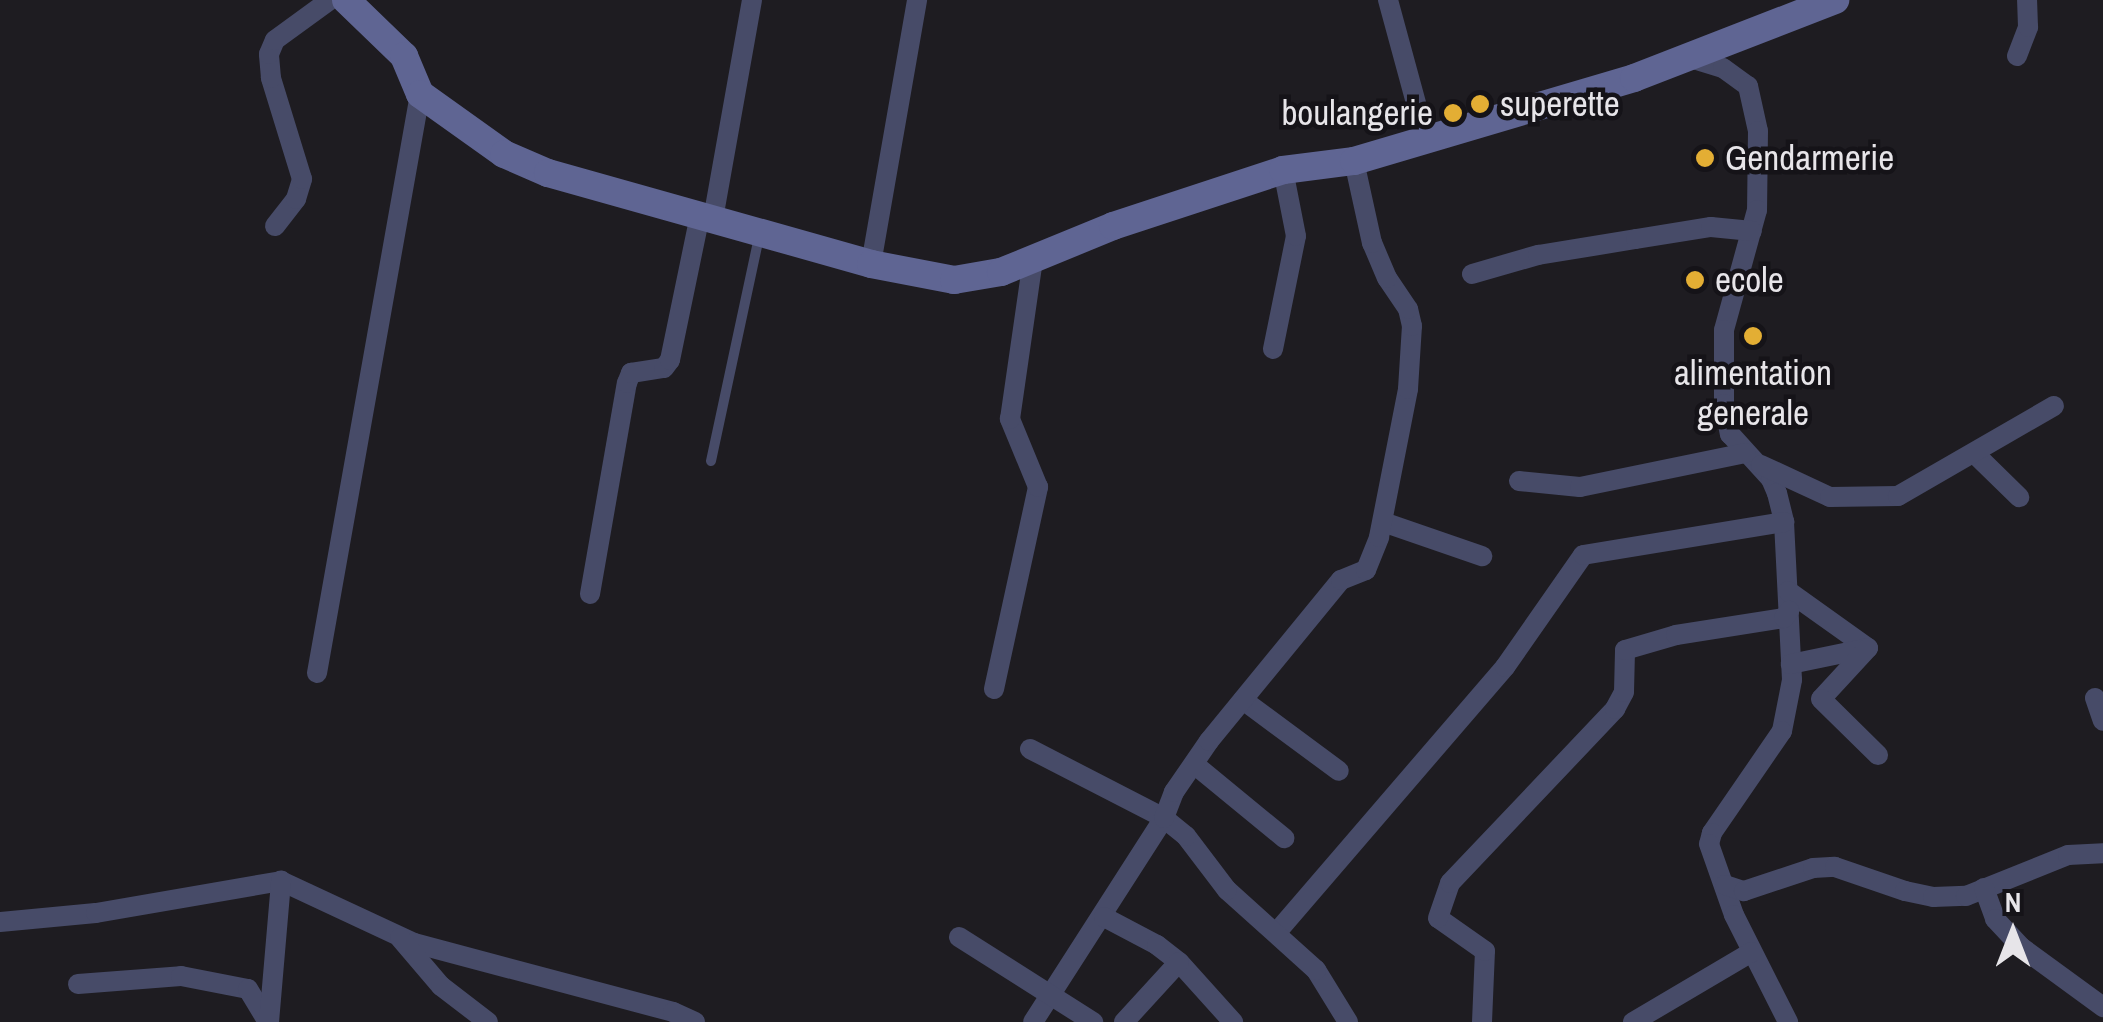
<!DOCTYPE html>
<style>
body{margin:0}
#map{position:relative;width:2103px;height:1022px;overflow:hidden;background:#1e1c21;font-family:"Archivo Narrow",sans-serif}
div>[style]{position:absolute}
.lane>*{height:10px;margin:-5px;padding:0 5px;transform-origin:5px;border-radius:5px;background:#474b68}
.street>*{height:20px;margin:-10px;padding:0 10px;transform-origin:10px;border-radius:10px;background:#474b68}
.secondary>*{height:28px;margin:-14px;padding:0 14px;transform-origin:14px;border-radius:14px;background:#5f6593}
.dots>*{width:28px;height:28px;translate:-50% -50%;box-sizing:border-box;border:5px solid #151318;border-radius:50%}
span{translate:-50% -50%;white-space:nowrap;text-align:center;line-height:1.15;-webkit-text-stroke:9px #151318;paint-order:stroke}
.poi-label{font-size:35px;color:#e7e5e9}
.left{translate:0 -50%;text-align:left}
.right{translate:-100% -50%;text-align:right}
.north{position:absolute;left:1963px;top:882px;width:100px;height:100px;-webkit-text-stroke:8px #151318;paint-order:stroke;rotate:0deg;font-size:28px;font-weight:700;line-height:40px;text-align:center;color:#e7e5e9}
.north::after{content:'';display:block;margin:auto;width:35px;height:45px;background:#e7e5e9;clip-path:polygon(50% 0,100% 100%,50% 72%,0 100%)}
</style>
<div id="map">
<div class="lane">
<i style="left:711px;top:461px;width:229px;rotate:-77.9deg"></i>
</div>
<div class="street">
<i style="left:1388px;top:0;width:145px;rotate:74.8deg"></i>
<i style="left:2017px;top:56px;width:31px;rotate:-69deg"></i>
<i style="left:2028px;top:27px;width:27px;rotate:-92deg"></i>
<i style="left:1690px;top:58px;width:34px;rotate:17deg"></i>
<i style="left:1723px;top:68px;width:31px;rotate:36deg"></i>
<i style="left:1748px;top:86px;width:46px;rotate:77.5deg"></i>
<i style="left:1758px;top:131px;width:79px;rotate:90.7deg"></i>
<i style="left:1757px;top:210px;width:124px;rotate:105.4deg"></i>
<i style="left:1724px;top:330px;width:74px;rotate:90deg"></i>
<i style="left:1724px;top:404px;width:31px;rotate:79deg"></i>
<i style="left:1730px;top:434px;width:61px;rotate:47.7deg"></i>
<i style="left:1771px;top:479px;width:15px;rotate:67deg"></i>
<i style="left:1777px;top:493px;width:30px;rotate:76deg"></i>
<i style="left:1784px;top:522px;width:158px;rotate:87.1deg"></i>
<i style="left:1792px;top:680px;width:52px;rotate:101.1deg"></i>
<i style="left:1782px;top:731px;width:124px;rotate:124.5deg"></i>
<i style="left:1712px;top:833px;width:11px;rotate:105deg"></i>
<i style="left:1709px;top:844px;width:75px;rotate:70.6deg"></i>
<i style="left:1734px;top:915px;width:120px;rotate:63.2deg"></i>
<i style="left:713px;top:219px;width:222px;rotate:-79.9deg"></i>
<i style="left:275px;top:226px;width:34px;rotate:-52deg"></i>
<i style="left:296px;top:199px;width:21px;rotate:-73deg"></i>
<i style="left:302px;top:179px;width:106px;rotate:-107.1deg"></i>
<i style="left:271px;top:78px;width:24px;rotate:-95deg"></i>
<i style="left:269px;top:54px;width:15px;rotate:-67deg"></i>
<i style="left:275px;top:40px;width:68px;rotate:-36deg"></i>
<i style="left:871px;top:264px;width:268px;rotate:-80.1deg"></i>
<i style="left:1472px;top:274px;width:69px;rotate:-16.1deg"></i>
<i style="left:1538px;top:255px;width:99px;rotate:-9.3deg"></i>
<i style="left:1636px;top:239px;width:76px;rotate:-9.1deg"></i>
<i style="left:1711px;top:227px;width:41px;rotate:5.6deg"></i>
<i style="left:1273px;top:349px;width:115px;rotate:-78.5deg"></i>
<i style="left:1296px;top:236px;width:67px;rotate:-101.1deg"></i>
<i style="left:1975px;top:454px;width:62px;rotate:44.3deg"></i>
<i style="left:1761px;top:465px;width:76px;rotate:24.9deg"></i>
<i style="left:1830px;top:497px;width:68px;rotate:-0.8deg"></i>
<i style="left:1898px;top:496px;width:180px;rotate:-30deg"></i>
<i style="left:1519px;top:481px;width:61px;rotate:5.6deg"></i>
<i style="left:1580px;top:487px;width:169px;rotate:-11.6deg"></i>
<i style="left:1383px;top:522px;width:105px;rotate:19deg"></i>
<i style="left:1788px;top:591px;width:98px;rotate:35.5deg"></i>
<i style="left:1868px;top:648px;width:79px;rotate:168.3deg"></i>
<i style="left:590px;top:594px;width:214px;rotate:-80.1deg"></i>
<i style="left:627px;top:383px;width:11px;rotate:-68deg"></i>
<i style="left:631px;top:373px;width:33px;rotate:-9deg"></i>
<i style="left:664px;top:368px;width:10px;rotate:-53deg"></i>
<i style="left:670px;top:360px;width:148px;rotate:-78.3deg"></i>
<i style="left:1868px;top:648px;width:69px;rotate:132.7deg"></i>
<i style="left:1821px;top:699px;width:80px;rotate:44.5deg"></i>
<i style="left:317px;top:673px;width:588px;rotate:-79.91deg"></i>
<i style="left:994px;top:689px;width:207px;rotate:-77.7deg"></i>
<i style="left:1038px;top:487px;width:74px;rotate:-112.4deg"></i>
<i style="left:1010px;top:419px;width:162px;rotate:-81.8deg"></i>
<i style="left:2095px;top:698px;width:24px;rotate:71deg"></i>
<i style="left:1243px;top:700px;width:119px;rotate:36.5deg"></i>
<i style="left:1030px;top:749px;width:151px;rotate:27.2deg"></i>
<i style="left:1164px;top:818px;width:242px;rotate:122.7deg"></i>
<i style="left:1194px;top:764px;width:117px;rotate:39.4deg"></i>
<i style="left:1725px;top:885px;width:20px;rotate:18deg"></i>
<i style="left:1744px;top:891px;width:73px;rotate:-18.4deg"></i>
<i style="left:1813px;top:868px;width:22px;rotate:-3deg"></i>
<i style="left:1835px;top:867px;width:74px;rotate:18.9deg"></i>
<i style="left:1905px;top:891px;width:29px;rotate:12deg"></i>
<i style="left:1933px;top:897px;width:33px;rotate:-2deg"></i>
<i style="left:1966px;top:896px;width:110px;rotate:-21.9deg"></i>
<i style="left:2068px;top:855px;width:35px;rotate:-3deg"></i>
<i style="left:1984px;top:888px;width:33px;rotate:70deg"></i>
<i style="left:1995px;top:919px;width:38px;rotate:47deg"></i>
<i style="left:2021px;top:947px;width:102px;rotate:36.2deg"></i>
<i style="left:1104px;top:917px;width:60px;rotate:27.8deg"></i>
<i style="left:1157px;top:945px;width:28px;rotate:38deg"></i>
<i style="left:1179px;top:962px;width:81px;rotate:48deg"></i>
<i style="left:0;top:922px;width:96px;rotate:-5.4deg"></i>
<i style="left:96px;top:913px;width:188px;rotate:-9.8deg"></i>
<i style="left:281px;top:881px;width:147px;rotate:25deg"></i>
<i style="left:414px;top:943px;width:268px;rotate:14.9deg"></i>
<i style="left:673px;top:1012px;width:24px;rotate:24deg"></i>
<i style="left:1277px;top:932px;width:350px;rotate:-49.3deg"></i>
<i style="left:1505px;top:667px;width:136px;rotate:-55.1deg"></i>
<i style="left:1583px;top:555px;width:204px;rotate:-9.3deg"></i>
<i style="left:959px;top:937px;width:159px;rotate:32.4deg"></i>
<i style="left:400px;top:938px;width:63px;rotate:49.5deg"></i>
<i style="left:441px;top:986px;width:59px;rotate:37.5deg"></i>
<i style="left:78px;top:984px;width:103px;rotate:-4.4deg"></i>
<i style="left:181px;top:976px;width:68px;rotate:11deg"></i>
<i style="left:248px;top:989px;width:39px;rotate:59deg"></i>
<i style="left:269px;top:1022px;width:142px;rotate:-85.1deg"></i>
<i style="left:1124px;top:1022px;width:81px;rotate:-47.5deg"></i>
<i style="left:1348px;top:1022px;width:61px;rotate:-121.6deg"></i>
<i style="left:1316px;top:970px;width:120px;rotate:-138deg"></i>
<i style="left:1227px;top:890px;width:68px;rotate:-127.2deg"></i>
<i style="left:1186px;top:836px;width:28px;rotate:-141deg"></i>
<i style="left:1164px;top:818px;width:28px;rotate:-69deg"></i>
<i style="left:1174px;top:792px;width:62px;rotate:-55.5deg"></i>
<i style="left:1209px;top:741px;width:208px;rotate:-50.7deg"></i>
<i style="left:1341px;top:580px;width:27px;rotate:-22deg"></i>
<i style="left:1366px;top:570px;width:35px;rotate:-68deg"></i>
<i style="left:1379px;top:537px;width:151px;rotate:-78.9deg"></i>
<i style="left:1408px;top:389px;width:63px;rotate:-86.4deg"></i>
<i style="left:1412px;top:326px;width:17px;rotate:-103deg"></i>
<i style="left:1408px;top:309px;width:37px;rotate:-124deg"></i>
<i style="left:1387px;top:278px;width:38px;rotate:-113deg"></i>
<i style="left:1372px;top:243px;width:84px;rotate:-102.4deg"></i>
<i style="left:1482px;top:1022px;width:71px;rotate:-87.6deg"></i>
<i style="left:1485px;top:951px;width:57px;rotate:-144.9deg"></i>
<i style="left:1438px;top:918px;width:37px;rotate:-71deg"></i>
<i style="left:1450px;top:883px;width:240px;rotate:-46.5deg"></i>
<i style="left:1615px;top:709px;width:19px;rotate:-62deg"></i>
<i style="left:1624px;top:692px;width:42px;rotate:-88.6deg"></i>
<i style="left:1625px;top:650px;width:53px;rotate:-16.4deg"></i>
<i style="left:1676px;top:635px;width:109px;rotate:-8.9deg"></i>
<i style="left:1784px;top:618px;width:9px;rotate:-54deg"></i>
<i style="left:1633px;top:1022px;width:138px;rotate:-30.5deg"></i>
</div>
<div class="secondary">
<i style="left:346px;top:0;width:81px;rotate:44deg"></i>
<i style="left:404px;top:56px;width:41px;rotate:67.2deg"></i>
<i style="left:420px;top:94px;width:103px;rotate:35.5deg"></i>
<i style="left:504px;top:154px;width:48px;rotate:23.4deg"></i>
<i style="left:548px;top:173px;width:336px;rotate:15.7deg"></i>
<i style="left:871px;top:264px;width:85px;rotate:10.9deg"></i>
<i style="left:954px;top:280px;width:48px;rotate:-9.7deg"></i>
<i style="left:1001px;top:272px;width:121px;rotate:-22.3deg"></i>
<i style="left:1113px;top:226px;width:179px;rotate:-18.2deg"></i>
<i style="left:1283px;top:170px;width:72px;rotate:-7.2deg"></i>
<i style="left:1354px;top:161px;width:292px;rotate:-16.5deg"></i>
<i style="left:1634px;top:78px;width:216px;rotate:-21.2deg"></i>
</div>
<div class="dots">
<i style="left:1480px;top:104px;background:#e3ae34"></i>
<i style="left:1453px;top:113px;background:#e3ae34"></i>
<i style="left:1705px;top:158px;background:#e3ae34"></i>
<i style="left:1695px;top:280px;background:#e3ae34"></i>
<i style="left:1753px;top:336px;background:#e3ae34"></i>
</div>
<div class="poi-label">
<span class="left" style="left:1500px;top:104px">superette</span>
<span class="right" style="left:1433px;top:113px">boulangerie</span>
<span class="left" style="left:1725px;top:158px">Gendarmerie</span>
<span class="left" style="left:1715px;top:280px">ecole</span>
<span style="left:1753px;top:393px">alimentation<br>generale</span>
</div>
<div class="north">N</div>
</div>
